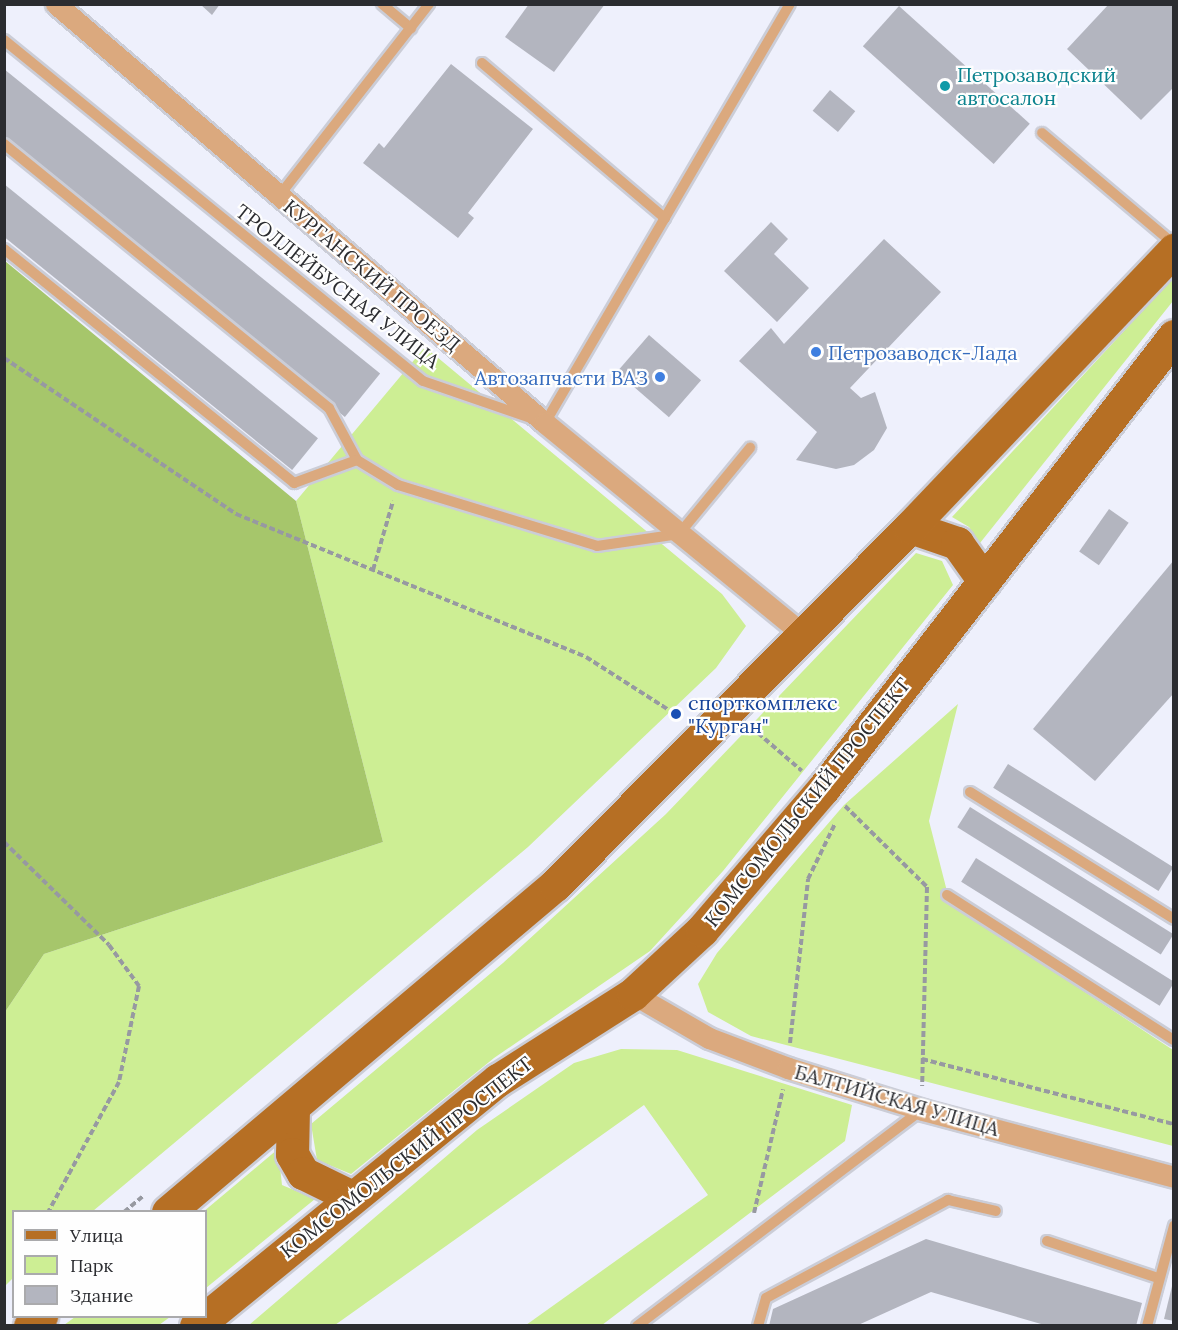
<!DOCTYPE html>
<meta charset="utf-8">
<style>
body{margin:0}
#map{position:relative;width:1178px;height:1330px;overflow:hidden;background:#eef0fc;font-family:Lora,serif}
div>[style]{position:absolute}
.green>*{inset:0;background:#cdee94}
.forest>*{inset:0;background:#a6c66b}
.building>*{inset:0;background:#b3b5bf;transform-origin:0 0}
.path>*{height:4px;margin-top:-2px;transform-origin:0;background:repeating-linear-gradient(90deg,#9799a1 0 6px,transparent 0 9px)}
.roads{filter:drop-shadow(2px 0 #cbcdd7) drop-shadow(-2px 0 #cbcdd7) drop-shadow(0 2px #cbcdd7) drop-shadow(0 -2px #cbcdd7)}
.service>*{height:10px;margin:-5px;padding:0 5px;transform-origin:5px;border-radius:5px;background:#dba97e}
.minor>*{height:21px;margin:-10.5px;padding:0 10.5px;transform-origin:10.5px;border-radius:10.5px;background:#dba97e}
.primary>*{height:33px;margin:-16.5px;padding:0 16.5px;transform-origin:16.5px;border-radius:16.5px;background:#b66f24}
.dots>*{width:16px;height:16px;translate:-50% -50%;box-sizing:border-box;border:3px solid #fefefe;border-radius:50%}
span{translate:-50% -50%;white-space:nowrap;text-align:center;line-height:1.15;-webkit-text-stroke:4.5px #fefefe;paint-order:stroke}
.culture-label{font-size:20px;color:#0d838f}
.left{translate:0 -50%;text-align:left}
.street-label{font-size:20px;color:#2b2c30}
.shop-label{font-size:20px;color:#366cbe}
.right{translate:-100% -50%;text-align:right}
.transit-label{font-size:20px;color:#164399}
.frame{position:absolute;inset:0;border:6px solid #2b2c30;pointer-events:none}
.legend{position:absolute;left:12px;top:1210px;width:195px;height:108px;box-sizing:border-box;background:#fefefe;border:2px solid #aaaaac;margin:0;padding:8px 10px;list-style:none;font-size:18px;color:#2b2c30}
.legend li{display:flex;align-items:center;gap:12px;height:30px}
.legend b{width:30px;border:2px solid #aaaaac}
</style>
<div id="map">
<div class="green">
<i style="clip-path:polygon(1173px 278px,1173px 301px,980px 543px,969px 527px,952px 517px)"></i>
<i style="clip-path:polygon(425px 347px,722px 594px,746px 626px,716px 668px,528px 847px,93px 1211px,14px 1212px,13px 1278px,5px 1286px,5px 1012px,44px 954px,383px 842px,296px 501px)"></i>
<i style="clip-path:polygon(916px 553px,942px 561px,953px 585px,723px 871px,650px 951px,494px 1058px,351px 1174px,317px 1160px,311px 1124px,503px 963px,666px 814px)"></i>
<i style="clip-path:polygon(958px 704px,929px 821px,950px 903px,1173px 1050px,1173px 1146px,751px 1036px,708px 1012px,698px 984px,717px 953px,844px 805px)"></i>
<i style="clip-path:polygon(621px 1049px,677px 1050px,852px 1105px,845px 1141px,602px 1325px,526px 1325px,708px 1195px,644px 1105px,335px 1325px,249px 1325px,477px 1130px,574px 1063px)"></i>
<i style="clip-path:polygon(278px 1149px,282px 1185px,315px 1199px,206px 1288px,203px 1212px)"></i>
<i style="clip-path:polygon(75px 1317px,75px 1316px,170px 1317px,159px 1325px,64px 1325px)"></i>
</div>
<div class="forest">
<i style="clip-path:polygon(5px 261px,296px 501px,383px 842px,44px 954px,5px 1012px)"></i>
</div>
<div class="building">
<i style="clip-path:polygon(200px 4px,220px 4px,212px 15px)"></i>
<i style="clip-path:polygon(529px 4px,605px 4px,554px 72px,505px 37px)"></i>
<i style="clip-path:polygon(1109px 4px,1174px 4px,1174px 87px,1141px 120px,1067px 49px)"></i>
<i style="left:899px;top:6px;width:176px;height:54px;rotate:42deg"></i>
<i style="clip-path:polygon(451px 64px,533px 129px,468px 213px,474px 218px,458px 238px,363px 163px,379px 143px,384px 148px)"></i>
<i style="left:4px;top:69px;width:484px;height:56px;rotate:39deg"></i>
<i style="left:830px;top:90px;width:33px;height:27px;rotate:40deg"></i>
<i style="left:4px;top:184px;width:404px;height:41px;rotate:39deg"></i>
<i style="clip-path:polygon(771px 222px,788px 239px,774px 254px,809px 288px,777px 322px,724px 271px)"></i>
<i style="clip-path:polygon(884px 239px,941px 292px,850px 388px,861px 398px,875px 392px,887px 428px,874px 450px,854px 465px,836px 469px,796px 460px,817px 432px,739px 361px,771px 328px,784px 344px)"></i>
<i style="left:649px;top:335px;width:69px;height:49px;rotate:41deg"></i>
<i style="left:1109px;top:509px;width:24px;height:52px;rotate:35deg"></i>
<i style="clip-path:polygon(1174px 560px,1174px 693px,1095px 781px,1033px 729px)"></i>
<i style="left:1008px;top:764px;width:195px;height:28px;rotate:32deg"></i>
<i style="left:970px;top:807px;width:240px;height:24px;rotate:32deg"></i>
<i style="left:976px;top:858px;width:234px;height:28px;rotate:32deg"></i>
<i style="clip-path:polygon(926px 1239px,1142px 1303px,1136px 1326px,1048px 1326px,931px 1292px,856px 1326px,769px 1326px,773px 1309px)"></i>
<i style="clip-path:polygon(1173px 1282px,1174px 1282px,1174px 1321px,1164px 1319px)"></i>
</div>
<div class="path">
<i style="left:4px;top:358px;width:280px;rotate:33.9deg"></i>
<i style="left:236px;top:514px;width:378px;rotate:22.2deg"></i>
<i style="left:586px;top:657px;width:112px;rotate:32.6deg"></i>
<i style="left:373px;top:570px;width:72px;rotate:-73.8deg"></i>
<i style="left:751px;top:727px;width:67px;rotate:40.8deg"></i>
<i style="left:845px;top:806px;width:115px;rotate:44.6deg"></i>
<i style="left:927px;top:887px;width:199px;rotate:91.4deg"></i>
<i style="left:4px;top:842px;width:147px;rotate:44.4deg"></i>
<i style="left:109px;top:945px;width:51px;rotate:53.8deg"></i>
<i style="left:139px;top:986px;width:98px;rotate:101.8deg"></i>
<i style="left:119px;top:1082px;width:148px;rotate:118.6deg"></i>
<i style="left:790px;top:1043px;width:165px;rotate:-83.7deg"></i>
<i style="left:808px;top:879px;width:61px;rotate:-63.9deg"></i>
<i style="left:922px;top:1059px;width:260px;rotate:14.5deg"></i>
<i style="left:124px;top:1212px;width:25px;rotate:-40deg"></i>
<i style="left:754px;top:1213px;width:127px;rotate:-76.8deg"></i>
</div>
<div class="roads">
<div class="service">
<i style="left:382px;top:4px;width:38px;rotate:40deg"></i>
<i style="left:4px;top:40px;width:540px;rotate:39.14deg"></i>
<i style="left:423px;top:381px;width:129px;rotate:19deg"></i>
<i style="left:545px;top:423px;width:485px;rotate:-59.7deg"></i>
<i style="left:482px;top:63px;width:240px;rotate:40.3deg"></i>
<i style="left:1042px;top:133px;width:172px;rotate:40.1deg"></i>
<i style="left:4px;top:144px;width:419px;rotate:39.1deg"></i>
<i style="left:329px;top:408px;width:59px;rotate:61.7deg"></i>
<i style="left:357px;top:460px;width:48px;rotate:31.4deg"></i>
<i style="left:398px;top:485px;width:208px;rotate:17deg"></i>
<i style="left:597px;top:546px;width:83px;rotate:-8.3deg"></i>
<i style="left:679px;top:534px;width:112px;rotate:-50.5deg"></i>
<i style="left:279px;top:196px;width:244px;rotate:-52deg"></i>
<i style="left:4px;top:249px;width:373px;rotate:38.9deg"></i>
<i style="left:294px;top:483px;width:67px;rotate:-20.1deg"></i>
<i style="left:970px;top:792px;width:240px;rotate:31.9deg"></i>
<i style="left:947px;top:895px;width:269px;rotate:32.6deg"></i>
<i style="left:1047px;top:1241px;width:117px;rotate:18.4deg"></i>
<i style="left:637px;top:1326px;width:358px;rotate:-37.2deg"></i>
<i style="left:758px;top:1326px;width:29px;rotate:-74deg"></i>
<i style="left:766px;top:1298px;width:207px;rotate:-28.3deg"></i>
<i style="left:948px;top:1200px;width:49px;rotate:12.9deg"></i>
<i style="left:1147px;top:1326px;width:104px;rotate:-74.9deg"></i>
</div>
<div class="minor">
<i style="left:56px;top:4px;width:644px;rotate:40.59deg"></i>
<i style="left:545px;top:423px;width:332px;rotate:39.3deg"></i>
<i style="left:633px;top:994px;width:88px;rotate:30.1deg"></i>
<i style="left:709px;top:1038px;width:85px;rotate:20.8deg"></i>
<i style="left:788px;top:1068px;width:141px;rotate:17.3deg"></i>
<i style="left:923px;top:1110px;width:260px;rotate:14.9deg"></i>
</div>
<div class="primary">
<i style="left:910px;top:527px;width:50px;rotate:18.8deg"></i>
<i style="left:957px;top:543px;width:47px;rotate:54.6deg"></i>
<i style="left:293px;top:1108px;width:46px;rotate:91.2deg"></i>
<i style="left:292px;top:1154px;width:22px;rotate:60deg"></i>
<i style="left:303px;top:1173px;width:52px;rotate:26.1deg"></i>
<i style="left:168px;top:1212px;width:507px;rotate:-40.2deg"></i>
<i style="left:555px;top:885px;width:504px;rotate:-45.24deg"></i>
<i style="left:910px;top:527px;width:383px;rotate:-46.4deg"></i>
<i style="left:30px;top:1326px;width:15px;rotate:-42deg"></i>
<i style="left:196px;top:1326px;width:390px;rotate:-39.2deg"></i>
<i style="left:498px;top:1080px;width:160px;rotate:-32.5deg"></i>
<i style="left:633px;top:994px;width:94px;rotate:-42.8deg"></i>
<i style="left:702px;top:930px;width:186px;rotate:-49.4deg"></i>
<i style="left:823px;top:789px;width:573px;rotate:-52.23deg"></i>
</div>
</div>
<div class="dots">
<i style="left:945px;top:86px;background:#0f9aa8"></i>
<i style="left:816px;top:352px;background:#3f7fe0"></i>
<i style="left:660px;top:377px;background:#3f7fe0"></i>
<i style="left:676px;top:714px;background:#1a4fb4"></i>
</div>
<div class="culture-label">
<span class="left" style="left:957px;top:86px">Петрозаводский<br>автосалон</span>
</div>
<div class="street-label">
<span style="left:372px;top:275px;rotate:40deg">КУРГАНСКИЙ ПРОЕЗД</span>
<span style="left:338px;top:286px;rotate:38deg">ТРОЛЛЕЙБУСНАЯ УЛИЦА</span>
<span style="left:807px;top:802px;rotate:-51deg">КОМСОМОЛЬСКИЙ ПРОСПЕКТ</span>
<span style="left:897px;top:1100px;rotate:16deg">БАЛТИЙСКАЯ УЛИЦА</span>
<span style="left:406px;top:1157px;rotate:-38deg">КОМСОМОЛЬСКИЙ ПРОСПЕКТ</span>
</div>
<div class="shop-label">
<span class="left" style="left:828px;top:352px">Петрозаводск-Лада</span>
<span class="right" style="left:648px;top:377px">Автозапчасти ВАЗ</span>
</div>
<div class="transit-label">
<span class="left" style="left:688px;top:714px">спорткомплекс<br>"Курган"</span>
</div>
<div class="frame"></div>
<ul class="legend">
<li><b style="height:8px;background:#b66f24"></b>Улица</li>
<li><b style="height:16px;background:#cdee94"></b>Парк</li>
<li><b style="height:16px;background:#b3b5bf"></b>Здание</li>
</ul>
</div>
